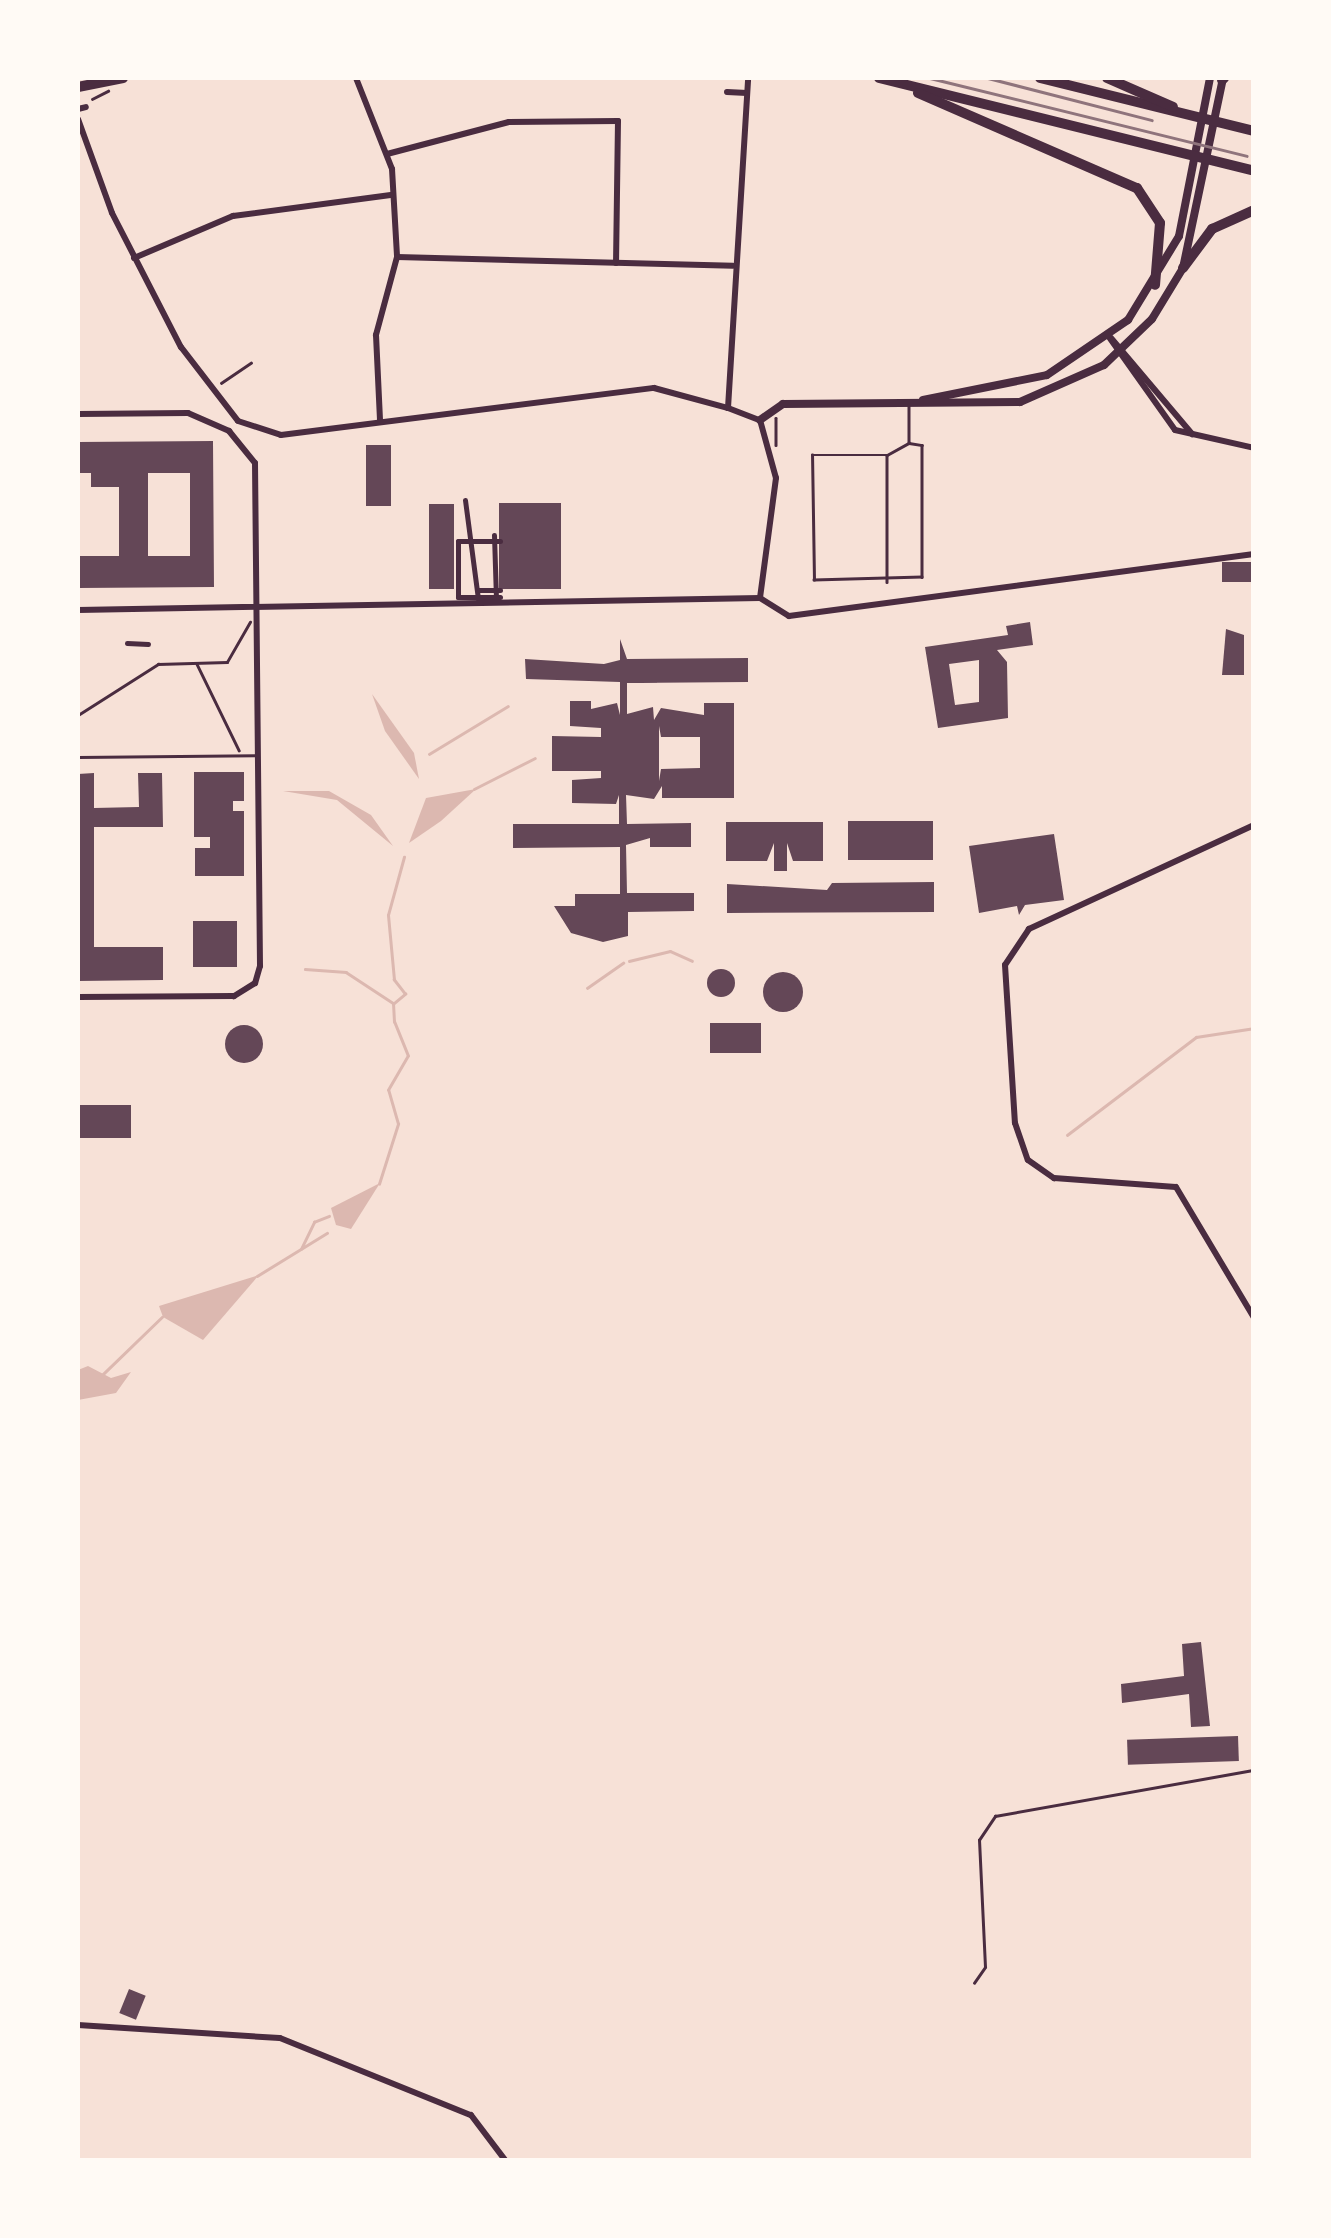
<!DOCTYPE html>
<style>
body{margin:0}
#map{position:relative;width:1331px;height:2238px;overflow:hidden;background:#f7e1d7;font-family:"Titillium Web",sans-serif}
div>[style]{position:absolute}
.water>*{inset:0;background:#dcb8b0}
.stream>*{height:2.5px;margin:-1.25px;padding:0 1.25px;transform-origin:1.25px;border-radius:1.25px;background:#dcb8b0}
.building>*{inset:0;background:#644757;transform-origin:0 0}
.round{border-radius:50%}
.path>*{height:2.5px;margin:-1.25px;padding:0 1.25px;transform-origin:1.25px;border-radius:1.25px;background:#4a2c40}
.service>*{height:2.5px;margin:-1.25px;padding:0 1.25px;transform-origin:1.25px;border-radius:1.25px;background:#4a2c40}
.pedestrian>*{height:5px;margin:-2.5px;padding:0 2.5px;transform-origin:2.5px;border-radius:2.5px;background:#4a2c40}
.minor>*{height:6px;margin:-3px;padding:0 3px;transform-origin:3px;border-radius:3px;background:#4a2c40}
.tertiary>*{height:8px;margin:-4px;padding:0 4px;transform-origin:4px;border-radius:4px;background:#4a2c40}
.trunk>*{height:10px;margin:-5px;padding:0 5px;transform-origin:5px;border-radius:5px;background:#4a2c40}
.rail>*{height:2.5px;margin:-1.25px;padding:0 1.25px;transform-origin:1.25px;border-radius:1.25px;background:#8f747c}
span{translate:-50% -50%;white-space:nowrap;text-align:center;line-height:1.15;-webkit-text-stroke:9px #fffaf5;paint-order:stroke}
.frame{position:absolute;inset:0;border:80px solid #fffaf5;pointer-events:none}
</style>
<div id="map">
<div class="water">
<i style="clip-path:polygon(372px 694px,414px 753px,419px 779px,385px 731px)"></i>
<i style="clip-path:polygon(476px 789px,441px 821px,409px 843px,426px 798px)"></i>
<i style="clip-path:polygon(283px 791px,329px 791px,371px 815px,393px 846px,337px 800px)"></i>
<i style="clip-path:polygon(380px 1183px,351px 1229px,336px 1225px,331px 1208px)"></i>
<i style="clip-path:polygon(259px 1275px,203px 1340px,163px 1317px,159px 1306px)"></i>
<i style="clip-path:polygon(88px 1366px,111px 1378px,131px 1372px,116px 1393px,78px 1400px,78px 1370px)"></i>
</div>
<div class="stream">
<i style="left:429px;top:754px;width:92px;rotate:-31.3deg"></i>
<i style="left:474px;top:789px;width:68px;rotate:-26.9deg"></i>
<i style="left:629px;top:961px;width:42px;rotate:-13.7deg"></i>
<i style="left:670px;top:951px;width:24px;rotate:24deg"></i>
<i style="left:305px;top:969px;width:41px;rotate:4.2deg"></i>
<i style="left:346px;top:972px;width:56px;rotate:33.4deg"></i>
<i style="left:587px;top:988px;width:44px;rotate:-34.8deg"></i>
<i style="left:1067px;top:1135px;width:162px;rotate:-37.2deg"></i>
<i style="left:1196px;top:1037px;width:59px;rotate:-8.8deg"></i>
<i style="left:379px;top:1184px;width:63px;rotate:-72.4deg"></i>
<i style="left:398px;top:1124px;width:35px;rotate:-106deg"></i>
<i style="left:388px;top:1090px;width:39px;rotate:-60deg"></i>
<i style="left:408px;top:1056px;width:37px;rotate:-112deg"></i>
<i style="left:394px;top:1022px;width:18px;rotate:-93deg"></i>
<i style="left:393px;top:1004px;width:16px;rotate:-40deg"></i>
<i style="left:405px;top:994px;width:18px;rotate:-128deg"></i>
<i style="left:394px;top:980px;width:65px;rotate:-95.3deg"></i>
<i style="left:388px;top:915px;width:60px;rotate:-74.6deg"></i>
<i style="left:301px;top:1249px;width:30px;rotate:-64deg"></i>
<i style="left:314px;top:1222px;width:16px;rotate:-22deg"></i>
<i style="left:257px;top:1276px;width:82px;rotate:-31.6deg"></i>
<i style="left:100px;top:1377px;width:86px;rotate:-44.1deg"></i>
</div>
<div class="building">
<i style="clip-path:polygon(evenodd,213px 441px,214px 587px,78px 588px,78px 556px,119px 556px,119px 487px,91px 487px,91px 473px,78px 473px,78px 442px,213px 441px,148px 473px,190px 473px,190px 556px,148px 556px,148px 473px)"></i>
<i style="left:366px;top:445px;width:25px;height:61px"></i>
<i style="left:499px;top:503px;width:62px;height:86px"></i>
<i style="left:429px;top:504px;width:25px;height:85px"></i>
<i style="left:1254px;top:562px;width:20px;height:32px;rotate:90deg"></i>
<i style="clip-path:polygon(evenodd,1030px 622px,1033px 645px,997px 650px,1007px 662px,1008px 718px,938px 728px,925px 647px,1008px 635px,1006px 626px,1030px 622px,979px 660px,979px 702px,955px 705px,949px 664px,979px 660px)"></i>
<i style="clip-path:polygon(1226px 629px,1244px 635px,1244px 675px,1222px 675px)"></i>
<i style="clip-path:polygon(evenodd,620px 639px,627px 659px,748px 658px,748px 682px,627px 683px,627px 714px,653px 707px,654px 720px,661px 708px,704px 715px,704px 703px,734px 703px,734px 798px,662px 798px,662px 786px,654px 799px,626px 795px,627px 824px,691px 823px,691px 847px,650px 847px,650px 838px,626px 845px,627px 893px,694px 893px,694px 911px,628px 912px,628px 936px,603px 942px,571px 933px,554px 906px,575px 906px,575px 894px,620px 894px,620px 847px,513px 848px,513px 824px,619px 824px,619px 795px,616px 804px,572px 803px,572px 780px,601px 778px,601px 771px,552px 771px,552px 736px,601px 737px,601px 728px,570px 726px,570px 701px,591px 701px,591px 709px,617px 703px,620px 715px,620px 682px,526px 679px,525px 659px,604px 664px,620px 660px,620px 639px,659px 726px,661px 737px,700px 737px,700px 768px,661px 769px,659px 781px,659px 726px)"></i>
<i style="clip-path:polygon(194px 772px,244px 772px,244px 801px,233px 801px,233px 811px,244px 811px,244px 876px,195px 876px,195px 848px,210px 848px,210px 837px,194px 837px)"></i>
<i style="clip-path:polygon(94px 773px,94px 808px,139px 807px,138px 773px,162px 773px,163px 827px,94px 827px,94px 947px,163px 947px,163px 980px,78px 981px,78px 774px)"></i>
<i style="left:933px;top:821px;width:39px;height:85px;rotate:90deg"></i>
<i style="clip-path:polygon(726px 822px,823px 822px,823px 861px,793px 861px,787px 843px,787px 871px,774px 871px,774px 843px,767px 861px,726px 861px)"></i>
<i style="clip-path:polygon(1054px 834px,1064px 900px,1025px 905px,1019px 915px,1017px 906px,979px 913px,969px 846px)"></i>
<i style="clip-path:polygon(934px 882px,934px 912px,727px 913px,727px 884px,827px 890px,832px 883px)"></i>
<i style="left:193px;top:921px;width:44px;height:46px"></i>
<i class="round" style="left:707px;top:969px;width:28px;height:28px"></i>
<i class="round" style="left:763px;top:972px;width:40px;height:40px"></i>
<i style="left:710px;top:1023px;width:51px;height:30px"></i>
<i class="round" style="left:225px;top:1025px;width:38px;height:38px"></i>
<i style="left:78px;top:1105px;width:53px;height:33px"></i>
<i style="clip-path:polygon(1201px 1642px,1210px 1726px,1191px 1727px,1189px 1694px,1122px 1703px,1121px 1684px,1184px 1676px,1182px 1644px)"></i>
<i style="left:1238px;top:1736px;width:25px;height:111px;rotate:88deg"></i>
<i style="left:129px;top:1989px;width:18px;height:26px;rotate:22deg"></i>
</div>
<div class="path">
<i style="left:92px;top:99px;width:18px;rotate:-27deg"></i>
<i style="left:221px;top:383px;width:36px;rotate:-34deg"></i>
<i style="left:776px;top:418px;width:27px;rotate:90deg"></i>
<i style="left:197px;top:664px;width:96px;rotate:64deg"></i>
<i style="left:78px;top:715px;width:95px;rotate:-32.5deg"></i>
<i style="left:158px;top:664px;width:69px;rotate:-1.7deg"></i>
<i style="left:227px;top:662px;width:46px;rotate:-60.1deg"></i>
</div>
<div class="service">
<i style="left:909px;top:405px;width:37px;rotate:90deg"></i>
<i style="left:909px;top:443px;width:13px;rotate:9deg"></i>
<i style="left:922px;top:445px;width:132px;rotate:90deg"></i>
<i style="left:922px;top:577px;width:108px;rotate:178.4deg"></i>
<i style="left:814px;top:580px;width:125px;rotate:-90.9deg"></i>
<i style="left:812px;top:455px;width:75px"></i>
<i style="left:887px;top:455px;width:25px;rotate:-29deg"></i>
<i style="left:887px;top:456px;width:126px;rotate:90deg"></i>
<i style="left:78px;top:757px;width:178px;rotate:-0.6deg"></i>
<i style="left:974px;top:1983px;width:19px;rotate:-55deg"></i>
<i style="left:985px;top:1967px;width:127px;rotate:-92.7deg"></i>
<i style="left:979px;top:1840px;width:29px;rotate:-56deg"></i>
<i style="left:995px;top:1816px;width:263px;rotate:-10.1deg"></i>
</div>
<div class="pedestrian">
<i style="left:465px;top:500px;width:100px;rotate:82.5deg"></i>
<i style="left:494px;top:535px;width:62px;rotate:88.2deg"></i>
<i style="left:500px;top:541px;width:42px;rotate:180deg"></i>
<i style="left:458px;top:541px;width:56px;rotate:90deg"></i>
<i style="left:458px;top:597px;width:42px"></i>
<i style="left:479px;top:590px;width:21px"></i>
<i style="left:127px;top:643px;width:21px;rotate:3deg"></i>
</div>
<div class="minor">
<i style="left:356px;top:78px;width:98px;rotate:68.4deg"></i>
<i style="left:392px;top:169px;width:88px;rotate:86.7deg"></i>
<i style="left:397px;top:257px;width:81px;rotate:105.1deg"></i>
<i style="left:376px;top:335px;width:86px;rotate:87.3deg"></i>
<i style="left:727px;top:92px;width:20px;rotate:3deg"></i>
<i style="left:78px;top:109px;width:8px;rotate:-14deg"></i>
<i style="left:78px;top:119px;width:100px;rotate:70.1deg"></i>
<i style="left:112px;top:213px;width:151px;rotate:62.8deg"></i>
<i style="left:181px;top:347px;width:93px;rotate:52.4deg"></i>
<i style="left:238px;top:421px;width:45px;rotate:18deg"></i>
<i style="left:281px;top:435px;width:376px;rotate:-7.2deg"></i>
<i style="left:654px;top:388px;width:77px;rotate:15.1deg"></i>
<i style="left:728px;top:408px;width:34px;rotate:21deg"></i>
<i style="left:760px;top:420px;width:60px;rotate:74.6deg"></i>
<i style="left:776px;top:478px;width:121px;rotate:97.6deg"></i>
<i style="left:387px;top:154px;width:126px;rotate:-14.7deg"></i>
<i style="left:509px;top:122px;width:109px;rotate:-0.5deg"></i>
<i style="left:618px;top:121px;width:142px;rotate:90.8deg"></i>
<i style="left:397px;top:257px;width:336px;rotate:1.5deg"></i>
<i style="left:134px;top:258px;width:108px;rotate:-23deg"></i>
<i style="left:233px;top:216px;width:159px;rotate:-7.6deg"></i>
<i style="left:1109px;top:337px;width:114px;rotate:54.6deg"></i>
<i style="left:1175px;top:430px;width:81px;rotate:12.8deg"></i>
<i style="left:1111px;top:338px;width:126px;rotate:49.8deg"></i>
<i style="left:728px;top:408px;width:328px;rotate:-86.5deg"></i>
<i style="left:78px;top:414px;width:110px;rotate:-0.5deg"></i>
<i style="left:188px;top:413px;width:45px;rotate:23.7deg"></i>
<i style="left:229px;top:431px;width:41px;rotate:50.9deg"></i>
<i style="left:255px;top:463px;width:503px;rotate:89.43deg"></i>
<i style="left:260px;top:966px;width:18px;rotate:106deg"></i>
<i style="left:255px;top:983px;width:25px;rotate:148deg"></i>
<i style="left:234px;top:996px;width:156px;rotate:179.6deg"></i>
<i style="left:760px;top:598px;width:34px;rotate:32deg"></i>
<i style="left:789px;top:616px;width:469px;rotate:-7.6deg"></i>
<i style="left:78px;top:610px;width:682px;rotate:-1.01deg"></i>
<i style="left:1254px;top:825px;width:248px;rotate:155.2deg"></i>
<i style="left:1029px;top:929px;width:43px;rotate:123.7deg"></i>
<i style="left:1005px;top:965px;width:158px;rotate:86.4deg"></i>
<i style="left:1015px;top:1123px;width:39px;rotate:71deg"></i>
<i style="left:1028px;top:1160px;width:32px;rotate:35deg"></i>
<i style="left:1054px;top:1178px;width:122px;rotate:4.2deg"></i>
<i style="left:1176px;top:1187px;width:152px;rotate:59.2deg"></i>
<i style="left:78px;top:2025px;width:202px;rotate:3.7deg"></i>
<i style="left:280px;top:2038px;width:206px;rotate:22deg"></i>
<i style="left:471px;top:2115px;width:56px;rotate:52.9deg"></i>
</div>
<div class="tertiary">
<i style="left:923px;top:400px;width:126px;rotate:-11.4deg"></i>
<i style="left:1047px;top:375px;width:98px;rotate:-34.2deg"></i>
<i style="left:1128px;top:320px;width:98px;rotate:-58.7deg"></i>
<i style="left:1179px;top:236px;width:161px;rotate:-78.9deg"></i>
<i style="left:760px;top:420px;width:28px;rotate:-35deg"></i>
<i style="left:783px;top:404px;width:237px;rotate:-0.5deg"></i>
<i style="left:1020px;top:402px;width:92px;rotate:-23.8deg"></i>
<i style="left:1104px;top:365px;width:66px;rotate:-43.8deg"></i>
<i style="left:1152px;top:319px;width:60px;rotate:-58.7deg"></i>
<i style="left:1183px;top:268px;width:194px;rotate:-78.1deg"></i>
</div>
<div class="trunk">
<i style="left:879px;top:78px;width:386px;rotate:13.9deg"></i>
<i style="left:1040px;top:78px;width:220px;rotate:13.9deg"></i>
<i style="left:1107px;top:78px;width:72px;rotate:23.7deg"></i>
<i style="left:1222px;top:80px;width:3px;rotate:-45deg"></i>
<i style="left:78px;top:87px;width:46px;rotate:-11.3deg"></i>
<i style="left:918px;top:93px;width:239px;rotate:23.5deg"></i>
<i style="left:1137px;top:188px;width:42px;rotate:56.7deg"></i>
<i style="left:1160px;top:223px;width:62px;rotate:94.6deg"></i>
<i style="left:1183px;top:268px;width:49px;rotate:-53.4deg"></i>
<i style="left:1212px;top:229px;width:46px;rotate:-24.3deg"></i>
</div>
<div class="rail">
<i style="left:930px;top:78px;width:326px;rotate:13.8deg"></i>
<i style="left:988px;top:78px;width:169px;rotate:14.4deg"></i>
</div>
<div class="frame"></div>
</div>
